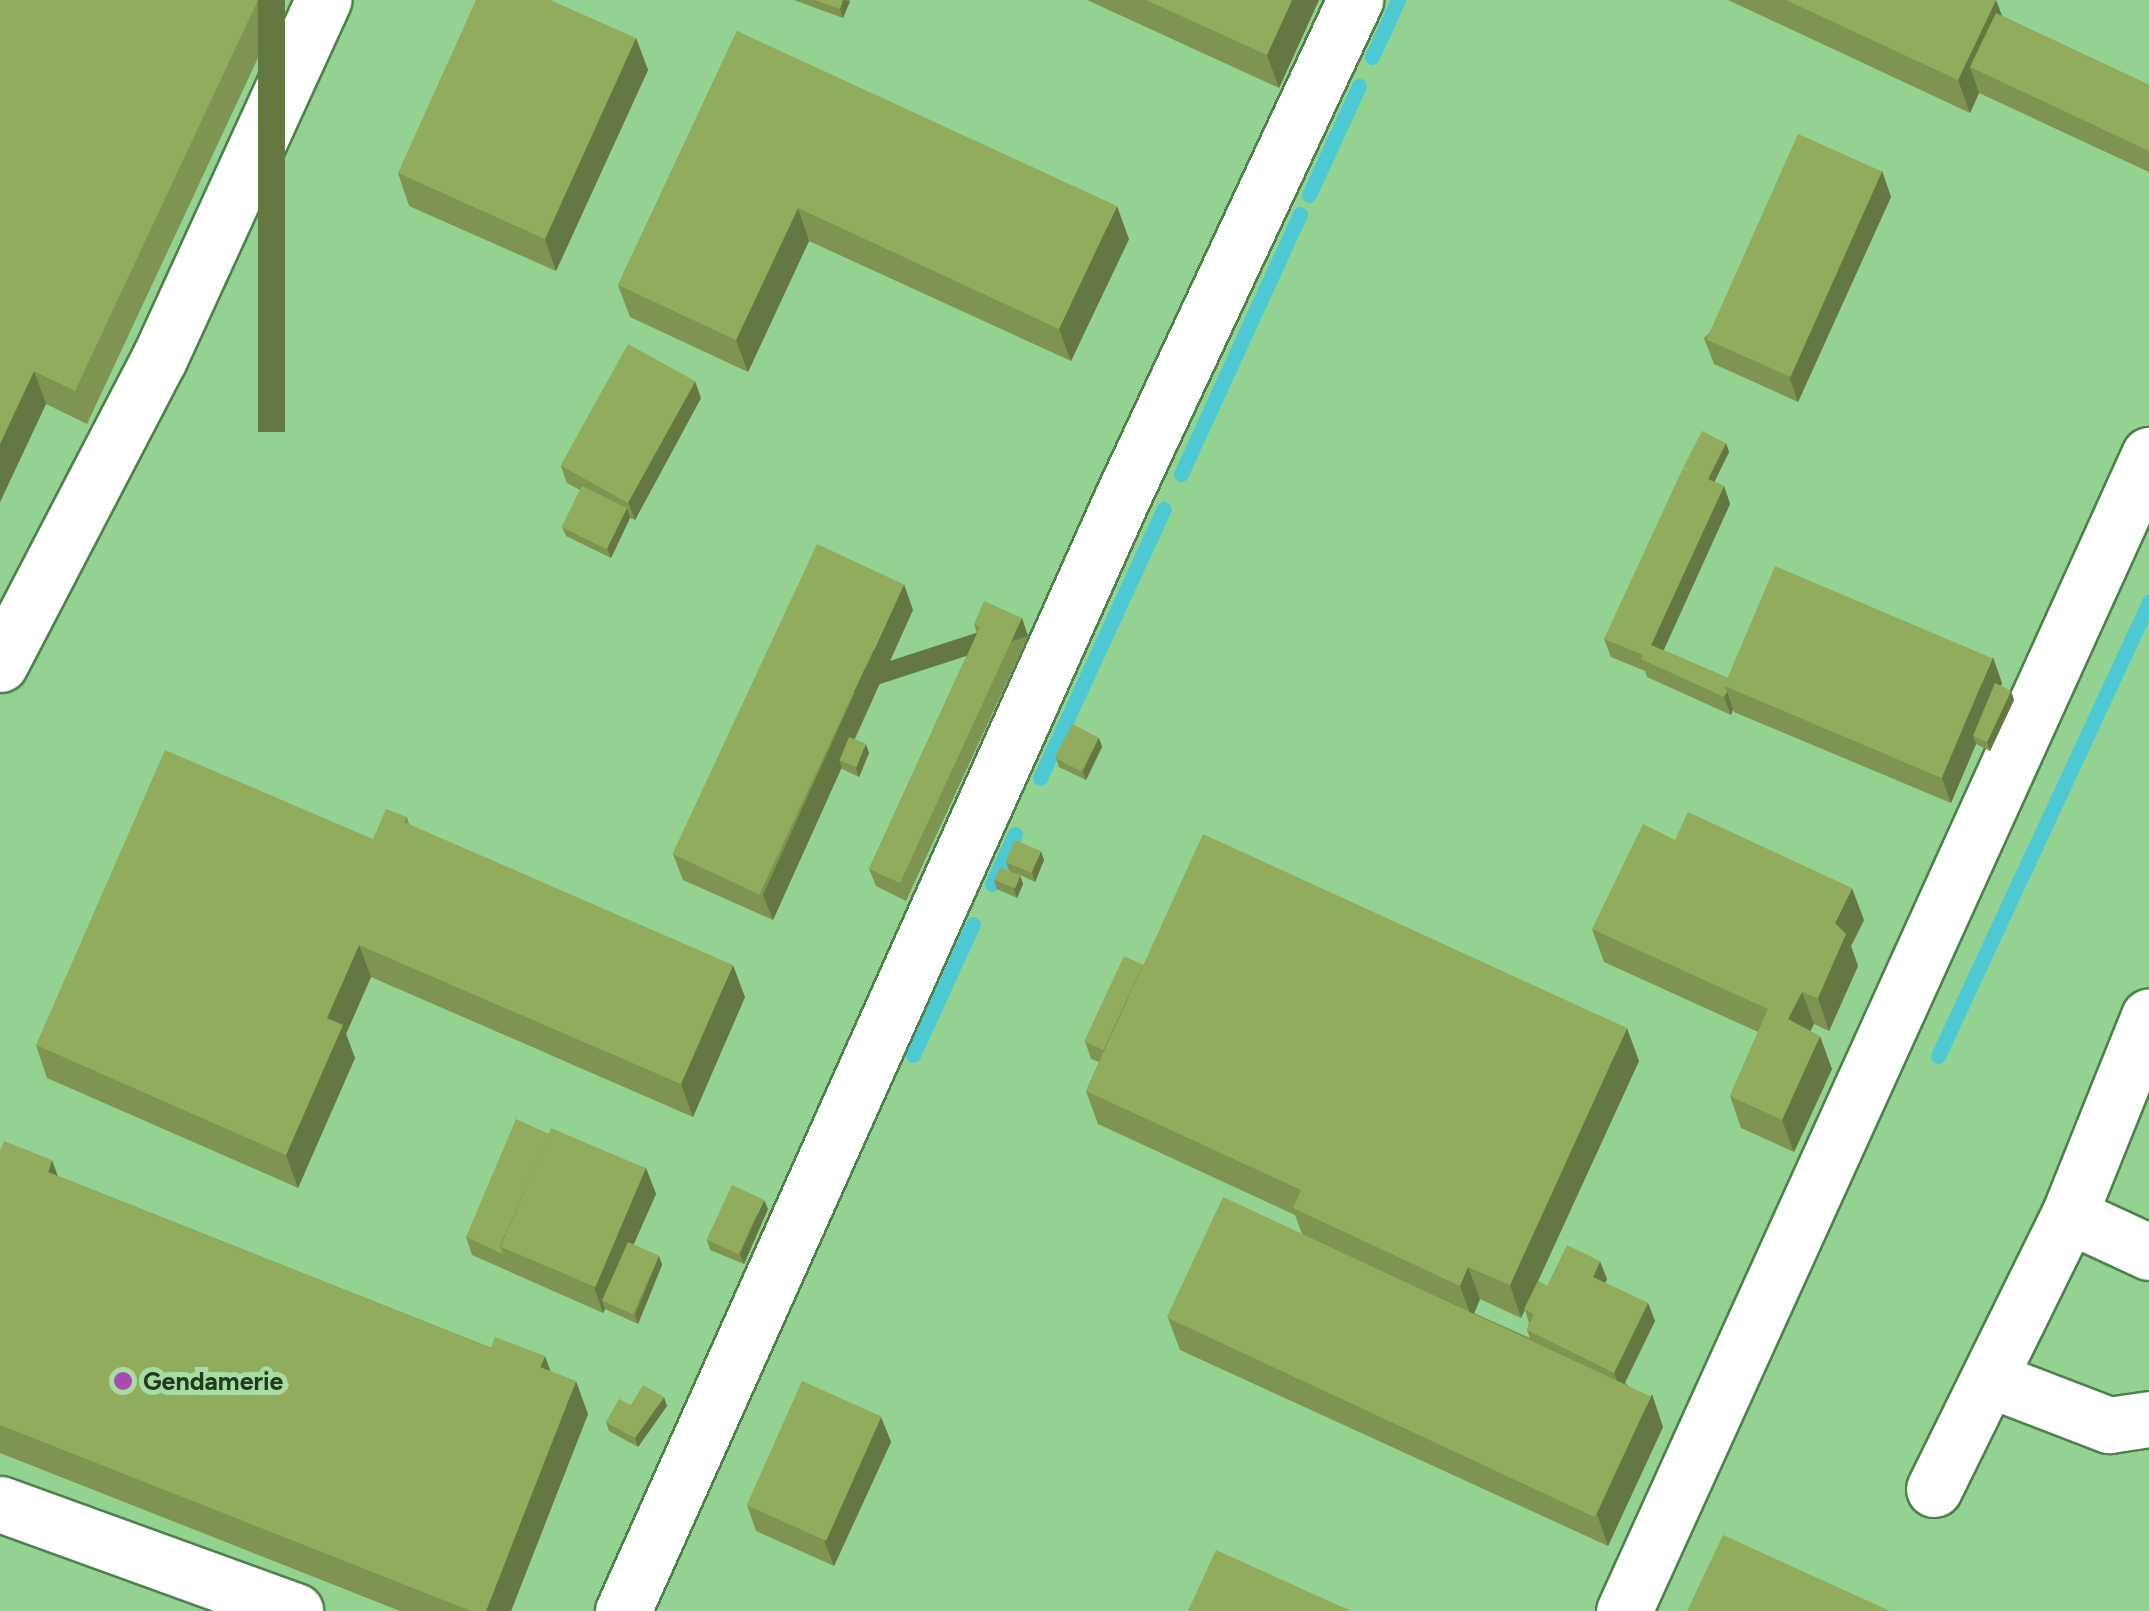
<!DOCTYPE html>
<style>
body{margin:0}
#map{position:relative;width:2149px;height:1611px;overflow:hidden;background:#a5dda3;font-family:Figtree,sans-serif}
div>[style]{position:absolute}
.built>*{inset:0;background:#94d292;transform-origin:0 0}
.stream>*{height:15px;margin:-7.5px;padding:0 7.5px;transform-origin:7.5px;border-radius:7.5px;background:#4dc9d4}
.roads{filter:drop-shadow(2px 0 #4d814c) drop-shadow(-2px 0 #4d814c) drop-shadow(0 2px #4d814c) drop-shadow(0 -2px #4d814c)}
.minor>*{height:55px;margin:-27.5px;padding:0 27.5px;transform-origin:27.5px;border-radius:27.5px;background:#fff}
.wall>*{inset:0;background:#7e9450}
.shaded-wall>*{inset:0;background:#667841;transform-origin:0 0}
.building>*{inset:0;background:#92ac5d;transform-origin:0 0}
.dots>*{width:28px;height:28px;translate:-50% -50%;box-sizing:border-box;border:5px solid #a5dda3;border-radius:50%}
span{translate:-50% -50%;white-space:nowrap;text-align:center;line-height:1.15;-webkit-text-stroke:10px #a5dda3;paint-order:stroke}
.poi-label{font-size:25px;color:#233922;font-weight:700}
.left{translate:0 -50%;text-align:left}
</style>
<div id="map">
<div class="built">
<i style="left:0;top:0;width:2149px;height:1611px"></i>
</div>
<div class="stream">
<i style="left:1372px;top:57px;width:63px;rotate:-65.5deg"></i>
<i style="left:1309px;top:195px;width:120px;rotate:-65.4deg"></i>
<i style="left:1181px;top:474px;width:286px;rotate:-65.4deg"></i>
<i style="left:1040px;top:778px;width:296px;rotate:-65.3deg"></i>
<i style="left:992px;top:884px;width:55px;rotate:-65.3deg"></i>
<i style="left:913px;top:1055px;width:144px;rotate:-65.4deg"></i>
<i style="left:1938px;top:1056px;width:501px;rotate:-65.07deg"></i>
</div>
<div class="roads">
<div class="minor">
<i style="left:0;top:664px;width:344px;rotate:-62.5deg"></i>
<i style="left:159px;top:359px;width:395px;rotate:-65.4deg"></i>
<i style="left:2069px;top:1215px;width:88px;rotate:24.8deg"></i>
<i style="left:1989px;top:1379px;width:129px;rotate:21deg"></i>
<i style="left:2109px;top:1425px;width:40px;rotate:-8.5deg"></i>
<i style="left:1934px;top:1489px;width:305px;rotate:-63.8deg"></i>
<i style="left:2069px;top:1215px;width:214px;rotate:-68.1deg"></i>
<i style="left:0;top:1504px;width:314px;rotate:19.9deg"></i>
<i style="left:623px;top:1611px;width:1222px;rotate:-65.85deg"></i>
<i style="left:1123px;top:496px;width:548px;rotate:-64.93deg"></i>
<i style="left:1624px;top:1611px;width:1270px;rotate:-65.57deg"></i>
</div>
</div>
<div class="wall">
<i style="clip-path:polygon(0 0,285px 0,87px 424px,46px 404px,0 502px)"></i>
<i style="clip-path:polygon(794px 0,849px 0,850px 1px,843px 18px)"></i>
<i style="clip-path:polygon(1087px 0,1319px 0,1279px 88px)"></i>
<i style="clip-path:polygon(1728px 0,1996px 0,2002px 16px,2149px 85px,2149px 172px,1979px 93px,1970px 113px)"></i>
<i style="clip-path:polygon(737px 31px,1129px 239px,1071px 361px,809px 241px,748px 372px,630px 317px,618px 285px)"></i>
<i style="clip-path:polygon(636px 38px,648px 70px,556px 271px,409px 206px,398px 173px)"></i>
<i style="clip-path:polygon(1882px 171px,1891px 197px,1798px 402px,1714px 364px,1704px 338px)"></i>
<i style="clip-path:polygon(701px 398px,635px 520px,630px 518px,611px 558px,566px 536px,562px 527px,580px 490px,567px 483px,561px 466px)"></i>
<i style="clip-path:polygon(1726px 443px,1729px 452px,1714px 482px,1724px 486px,1730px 504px,1663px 650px,1728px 678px,2002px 683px,2001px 686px,2011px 691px,2014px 700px,1990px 751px,1976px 744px,1951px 803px,1734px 712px,1733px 709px,1731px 715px,1647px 677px,1645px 671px,1611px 657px,1604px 639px)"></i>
<i style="clip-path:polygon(913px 610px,855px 739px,869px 753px,859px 777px,842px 769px,842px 767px,773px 920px,683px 880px,673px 854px)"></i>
<i style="clip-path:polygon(1022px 618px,1028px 636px,906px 901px,876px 886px,869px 869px,977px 633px,974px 624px)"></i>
<i style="clip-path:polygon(1099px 738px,1102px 747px,1086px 780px,1059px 767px,1056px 758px)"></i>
<i style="clip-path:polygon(407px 817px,409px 824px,745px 997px,693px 1117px,371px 977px,346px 1034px,355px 1058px,298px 1188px,47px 1078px,36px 1045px,373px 839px)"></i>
<i style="clip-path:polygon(1044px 860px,1035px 882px,1020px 875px,1023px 884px,1017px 898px,997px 889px,994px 880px,1009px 871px,1006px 862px)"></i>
<i style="clip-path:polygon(1864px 920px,1851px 946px,1858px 966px,1829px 1031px,1814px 1024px,1810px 1031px,1832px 1069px,1794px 1152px,1741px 1128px,1730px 1096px,1758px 1032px,1604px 962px,1592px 929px)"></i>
<i style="clip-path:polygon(evenodd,1143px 965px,1639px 1061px,1538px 1281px,1547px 1286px,1607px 1279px,1605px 1283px,1648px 1303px,1655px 1321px,1625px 1382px,1663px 1427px,1608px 1546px,1180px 1350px,1168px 1318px,1302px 1234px,1295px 1215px,1098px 1124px,1086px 1091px,1099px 1062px,1091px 1059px,1085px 1041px,1143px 965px,1480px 1299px,1521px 1318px,1525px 1310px,1529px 1323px,1527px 1330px,1530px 1338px,1474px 1313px,1480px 1299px)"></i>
<i style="clip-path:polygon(549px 1134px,646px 1168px,656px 1194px,633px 1245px,659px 1256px,662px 1265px,638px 1324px,605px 1309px,603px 1313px,472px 1255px,466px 1237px)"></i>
<i style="clip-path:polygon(0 1151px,58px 1176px,550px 1371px,588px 1414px,511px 1611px,400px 1611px,0 1453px)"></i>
<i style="clip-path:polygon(768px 1209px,744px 1264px,710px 1250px,707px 1240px)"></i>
<i style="clip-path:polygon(631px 1405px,667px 1406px,638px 1447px,609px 1431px,606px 1422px)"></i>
<i style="clip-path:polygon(881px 1417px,891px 1442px,834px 1566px,756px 1531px,747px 1505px)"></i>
</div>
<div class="shaded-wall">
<i style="left:258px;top:0;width:27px;height:432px"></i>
<i style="clip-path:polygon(843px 0,850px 1px,843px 18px,840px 9px)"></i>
<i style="clip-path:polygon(1292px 0,1319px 0,1279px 88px,1267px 55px)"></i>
<i style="clip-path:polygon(1996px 0,2008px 32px,1970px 67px,1979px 93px,1970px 113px,1958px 80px)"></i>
<i style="clip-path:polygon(636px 38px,648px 70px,556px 271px,545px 239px)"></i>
<i style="clip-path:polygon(1882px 171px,1891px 197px,1798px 402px,1789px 376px)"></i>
<i style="clip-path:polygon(1117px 206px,1129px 239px,1071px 361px,1059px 329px)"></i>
<i style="clip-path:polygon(798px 208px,809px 241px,748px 372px,736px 340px)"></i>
<i style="clip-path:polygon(34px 371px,46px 404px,0 502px,0 444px)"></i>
<i style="clip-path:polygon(695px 381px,701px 398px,635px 520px,628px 502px)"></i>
<i style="clip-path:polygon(1726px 443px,1729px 452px,1710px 491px,1707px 482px)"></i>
<i style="clip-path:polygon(1724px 486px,1730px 504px,1658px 663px,1651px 645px)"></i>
<i style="clip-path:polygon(627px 508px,630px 518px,611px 558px,607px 548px)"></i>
<i style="clip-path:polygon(904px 584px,913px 610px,844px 762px,839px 760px,842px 767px,773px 920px,763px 895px)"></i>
<i style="left:1022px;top:618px;width:19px;height:292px;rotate:72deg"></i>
<i style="clip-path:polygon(1993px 657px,2002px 683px,1979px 738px,1973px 736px,1976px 744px,1951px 803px,1942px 778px)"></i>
<i style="clip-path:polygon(2011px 691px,2014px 700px,1990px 751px,1987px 742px)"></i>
<i style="clip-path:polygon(1727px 692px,1733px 709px,1731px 715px,1724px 697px)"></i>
<i style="clip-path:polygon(1099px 738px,1102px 747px,1086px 780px,1083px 771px)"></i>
<i style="clip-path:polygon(866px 744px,869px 753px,859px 777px,856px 768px)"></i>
<i style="clip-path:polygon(1041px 851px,1044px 860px,1035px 882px,1032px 872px)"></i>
<i style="clip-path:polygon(1020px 875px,1023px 884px,1017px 898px,1014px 889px)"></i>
<i style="clip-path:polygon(1852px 888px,1864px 920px,1851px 946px,1858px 966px,1829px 1031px,1818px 998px,1835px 923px)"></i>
<i style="clip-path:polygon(359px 945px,371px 977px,346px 1034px,355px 1058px,298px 1188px,286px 1155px,327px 1018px)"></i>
<i style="clip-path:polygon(733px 965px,745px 997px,693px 1117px,681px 1084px)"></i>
<i style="clip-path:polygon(1802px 992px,1814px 1024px,1800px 1052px,1788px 1019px)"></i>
<i style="clip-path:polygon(1627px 1028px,1639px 1061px,1521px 1318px,1510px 1285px)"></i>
<i style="clip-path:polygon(1820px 1036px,1832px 1069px,1794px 1152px,1782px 1120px)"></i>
<i style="clip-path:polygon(52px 1160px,64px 1193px,48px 1172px)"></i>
<i style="clip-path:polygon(646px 1168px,656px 1194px,608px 1303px,602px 1300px,605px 1309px,603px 1313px,594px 1287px)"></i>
<i style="clip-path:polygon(764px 1200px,768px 1209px,744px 1264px,740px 1254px)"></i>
<i style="clip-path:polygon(659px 1256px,662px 1265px,638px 1324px,635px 1315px)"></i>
<i style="clip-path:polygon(1600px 1261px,1607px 1279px,1599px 1295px,1593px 1277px)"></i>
<i style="clip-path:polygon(1468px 1267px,1480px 1299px,1472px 1319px,1460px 1286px)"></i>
<i style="clip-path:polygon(1648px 1303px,1655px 1321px,1621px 1391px,1614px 1373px)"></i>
<i style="clip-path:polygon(545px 1356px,557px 1389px,540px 1367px)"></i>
<i style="clip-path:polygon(576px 1381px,588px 1414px,511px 1611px,486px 1611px)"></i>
<i style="clip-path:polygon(1652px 1394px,1663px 1427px,1608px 1546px,1597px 1514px)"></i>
<i style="clip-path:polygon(664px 1397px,667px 1406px,638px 1447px,635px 1438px)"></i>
<i style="clip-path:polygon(881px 1417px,891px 1442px,834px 1566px,824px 1540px)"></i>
</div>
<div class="building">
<i style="clip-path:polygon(0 0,258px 0,75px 391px,34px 371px,0 444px)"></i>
<i style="clip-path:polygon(476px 0,550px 0,636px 38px,545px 239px,398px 173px)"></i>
<i style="clip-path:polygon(815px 0,843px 0,840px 9px)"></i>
<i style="clip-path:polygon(1146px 0,1292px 0,1267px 55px)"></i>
<i style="clip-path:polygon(1786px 0,1996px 0,1958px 80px)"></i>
<i style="clip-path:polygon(1996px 13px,2149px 85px,2149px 151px,1970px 67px)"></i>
<i style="clip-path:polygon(737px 31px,1117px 206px,1059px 329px,798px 208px,736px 340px,618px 285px)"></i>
<i style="left:1798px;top:134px;width:92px;height:225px;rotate:24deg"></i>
<i style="left:628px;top:344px;width:77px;height:139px;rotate:29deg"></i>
<i style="left:1702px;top:431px;width:27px;height:41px;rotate:27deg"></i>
<i style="clip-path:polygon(1683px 468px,1724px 486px,1651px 645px,1728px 678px,1725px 686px,1727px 692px,1724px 697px,1641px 659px,1643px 655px,1604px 639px)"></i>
<i style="left:582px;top:486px;width:50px;height:46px;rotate:26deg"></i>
<i style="left:817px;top:544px;width:96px;height:342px;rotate:25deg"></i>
<i style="left:1775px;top:566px;width:236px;height:130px;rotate:23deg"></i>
<i style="clip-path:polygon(984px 601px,1022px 618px,900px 883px,869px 869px,980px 627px,974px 624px)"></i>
<i style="clip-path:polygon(1995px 683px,2011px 691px,1987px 742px,1973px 736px)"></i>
<i style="left:1072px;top:724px;width:30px;height:38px;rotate:27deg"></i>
<i style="left:849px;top:737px;width:18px;height:25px;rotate:22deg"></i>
<i style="clip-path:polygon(165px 750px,373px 839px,386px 809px,407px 817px,404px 822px,733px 965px,681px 1084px,359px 945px,327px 1018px,343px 1025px,286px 1155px,36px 1045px)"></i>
<i style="clip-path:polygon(1688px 812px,1852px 888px,1835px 923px,1846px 934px,1818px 998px,1802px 992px,1788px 1019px,1820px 1036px,1782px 1120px,1730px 1096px,1768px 1009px,1592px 929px,1643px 824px,1675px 840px)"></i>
<i style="clip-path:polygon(1203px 834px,1627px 1028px,1510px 1285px,1468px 1267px,1460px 1286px,1293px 1208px,1301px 1190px,1086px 1091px)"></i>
<i style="left:1015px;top:840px;width:28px;height:24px;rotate:23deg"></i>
<i style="left:1000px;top:867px;width:22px;height:14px;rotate:22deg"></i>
<i style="left:1124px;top:956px;width:21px;height:94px;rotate:25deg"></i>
<i style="clip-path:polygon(516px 1119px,549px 1134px,500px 1246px,503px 1254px,466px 1237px)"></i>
<i style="left:551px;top:1128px;width:103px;height:129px;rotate:23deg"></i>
<i style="clip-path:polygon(4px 1141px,52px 1160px,48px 1172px,491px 1348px,495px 1337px,545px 1356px,540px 1367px,576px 1381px,486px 1611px,471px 1611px,0 1425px,0 1151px)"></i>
<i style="left:732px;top:1185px;width:35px;height:60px;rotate:25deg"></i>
<i style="left:1223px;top:1197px;width:472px;height:133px;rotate:25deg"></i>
<i style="left:628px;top:1242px;width:34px;height:64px;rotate:24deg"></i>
<i style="clip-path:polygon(1567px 1245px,1600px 1261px,1593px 1277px,1648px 1303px,1614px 1373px,1527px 1330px,1534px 1314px,1524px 1309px,1538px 1281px,1547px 1286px)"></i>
<i style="left:802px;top:1381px;width:87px;height:136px;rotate:24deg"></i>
<i style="clip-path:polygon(643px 1385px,664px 1397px,635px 1438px,606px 1422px,619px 1399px,631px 1405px)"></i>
<i style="clip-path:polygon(1723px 1535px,1890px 1611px,1687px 1611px)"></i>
<i style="clip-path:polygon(1216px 1550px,1351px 1611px,1188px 1611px)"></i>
</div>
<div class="dots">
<i style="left:123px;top:1381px;background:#aa4bb4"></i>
</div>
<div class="poi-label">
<span class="left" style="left:143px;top:1381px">Gendamerie</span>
</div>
</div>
